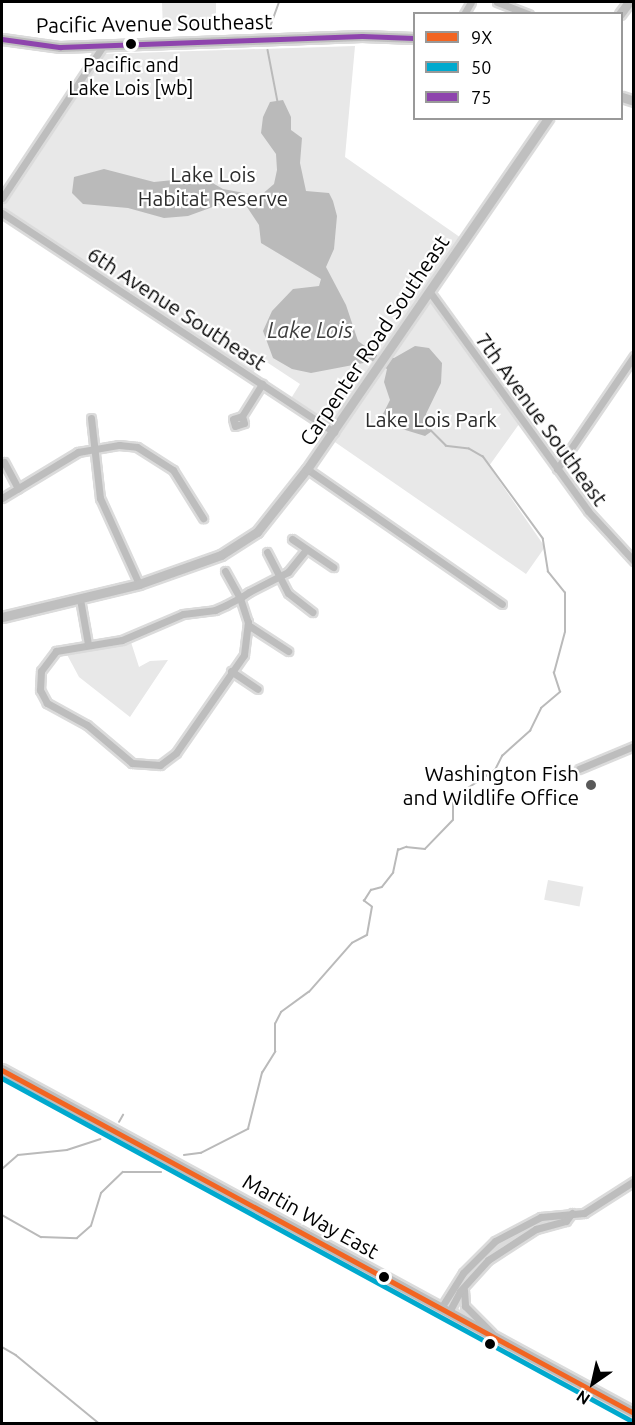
<!DOCTYPE html>
<style>
body{margin:0}
#map{position:relative;width:635px;height:1425px;overflow:hidden;background:#fff;font-family:Ubuntu,sans-serif}
div>[style]{position:absolute}
.green>*{inset:0;background:#e8e8e8;transform-origin:0 0}
.water>*{inset:0;background:#bababa}
.stream>*{height:1.5px;margin:-0.75px;padding:0 0.75px;transform-origin:0.75px;border-radius:0.75px;background:#bababa}
.roads{filter:drop-shadow(2px 0 #dbdbdb) drop-shadow(-2px 0 #dbdbdb) drop-shadow(0 2px #dbdbdb) drop-shadow(0 -2px #dbdbdb)}
.street>*{height:7px;margin:-3.5px;padding:0 3.5px;transform-origin:3.5px;border-radius:3.5px;background:#bdbdbd}
.secondary>*{height:9px;margin:-4.5px;padding:0 4.5px;transform-origin:4.5px;border-radius:4.5px;background:#bfbfbf}
.primary>*{height:10px;margin:-5px;padding:0 5px;transform-origin:5px;border-radius:5px;background:#bdbdbd}
.bus-1>*{height:4.5px;margin:-2.25px;padding:0 2.25px;transform-origin:2.25px;border-radius:2.25px;background:#f26522}
.bus-2>*{height:4.5px;margin:-2.25px;padding:0 2.25px;transform-origin:2.25px;border-radius:2.25px;background:#00a9ce}
.bus-3>*{height:4.5px;margin:-2.25px;padding:0 2.25px;transform-origin:2.25px;border-radius:2.25px;background:#8e44ad}
.dots>*{width:16px;height:16px;translate:-50% -50%;box-sizing:border-box;border:3px solid #fff;border-radius:50%}
span{translate:-50% -50%;white-space:nowrap;text-align:center;line-height:1.15;-webkit-text-stroke:4.5px #fff;paint-order:stroke}
.bus-label{font-size:20px;color:#000}
.street-label{font-size:21px;color:#000}
.park-label{font-size:21px;color:#2c2c2c}
.poi-label{font-size:21px;color:#000}
.right{translate:-100% -50%;text-align:right}
.water-label{font-size:22px;color:#3d3d3d;font-style:italic}
.frame{position:absolute;inset:0;border:3px solid #000;pointer-events:none}
.legend{position:absolute;left:413px;top:12px;width:210px;height:108px;box-sizing:border-box;background:#fff;border:2px solid #999;margin:0;padding:8px 10px;list-style:none;font-size:18px;color:#000}
.legend li{display:flex;align-items:center;gap:12px;height:30px}
.legend b{width:30px;border:2px solid #999}
.north{position:absolute;left:563px;top:1353px;width:60px;height:60px;-webkit-text-stroke:4px #fff;paint-order:stroke;rotate:214deg;font-size:16px;font-weight:700;line-height:24px;text-align:center;color:#000}
.north::after{content:'';display:block;margin:auto;width:21px;height:27px;background:#000;clip-path:polygon(50% 0,100% 100%,50% 72%,0 100%)}
</style>
<div id="map">
<div class="green">
<i style="clip-path:polygon(162px 2px,216px 2px,216px 26px,163px 31px)"></i>
<i style="clip-path:polygon(355px 46px,345px 157px,464px 240px,429px 291px,522px 420px,489px 466px,545px 547px,526px 574px,329px 438px,333px 429px,290px 400px,300px 384px,262px 359px,252px 375px,2px 209px,2px 203px,100px 54px)"></i>
<i style="clip-path:polygon(130px 639px,139px 667px,150px 661px,168px 660px,130px 717px,79px 677px,64px 649px)"></i>
<i style="left:548px;top:880px;width:36px;height:20px;rotate:11deg"></i>
</div>
<div class="water">
<i style="clip-path:polygon(283px 100px,291px 117px,291px 130px,302px 138px,300px 163px,306px 191px,329px 193px,333px 201px,337px 216px,334px 249px,326px 267px,346px 305px,358px 341px,380px 357px,394px 358px,415px 346px,429px 348px,442px 363px,441px 383px,426px 414px,432px 431px,425px 436px,379px 422px,390px 400px,384px 382px,387px 369px,374px 361px,311px 373px,292px 369px,273px 358px,263px 331px,272px 311px,293px 289px,319px 286px,321px 279px,261px 243px,259px 225px,245px 204px,229px 201px,188px 216px,164px 218px,128px 208px,83px 204px,72px 193px,74px 177px,104px 169px,154px 182px,202px 177px,223px 189px,260px 196px,274px 184px,277px 170px,276px 154px,261px 133px,263px 117px,270px 102px)"></i>
</div>
<div class="stream">
<i style="left:270px;top:27px;width:27px;rotate:-70deg"></i>
<i style="left:268px;top:50px;width:53px;rotate:79.1deg"></i>
<i style="left:119px;top:1122px;width:8px;rotate:-60deg"></i>
<i style="left:184px;top:1155px;width:17px;rotate:-7deg"></i>
<i style="left:201px;top:1153px;width:53px;rotate:-27.1deg"></i>
<i style="left:248px;top:1129px;width:58px;rotate:-76deg"></i>
<i style="left:262px;top:1073px;width:25px;rotate:-58deg"></i>
<i style="left:275px;top:1052px;width:28px;rotate:-90deg"></i>
<i style="left:275px;top:1024px;width:13px;rotate:-63deg"></i>
<i style="left:281px;top:1012px;width:34px;rotate:-36deg"></i>
<i style="left:309px;top:992px;width:65px;rotate:-48.7deg"></i>
<i style="left:352px;top:943px;width:17px;rotate:-28deg"></i>
<i style="left:367px;top:935px;width:28px;rotate:-80deg"></i>
<i style="left:372px;top:907px;width:10px;rotate:-143deg"></i>
<i style="left:364px;top:901px;width:13px;rotate:-58deg"></i>
<i style="left:371px;top:890px;width:11px;rotate:-15deg"></i>
<i style="left:382px;top:887px;width:18px;rotate:-52deg"></i>
<i style="left:393px;top:873px;width:24px;rotate:-78deg"></i>
<i style="left:398px;top:850px;width:9px;rotate:-21deg"></i>
<i style="left:406px;top:847px;width:19px;rotate:6deg"></i>
<i style="left:425px;top:849px;width:40px;rotate:-46deg"></i>
<i style="left:453px;top:820px;width:22px;rotate:-90deg"></i>
<i style="left:453px;top:798px;width:50px;rotate:-33.7deg"></i>
<i style="left:495px;top:770px;width:16px;rotate:-63deg"></i>
<i style="left:502px;top:756px;width:38px;rotate:-42deg"></i>
<i style="left:530px;top:731px;width:25px;rotate:-64deg"></i>
<i style="left:541px;top:708px;width:25px;rotate:-40deg"></i>
<i style="left:560px;top:692px;width:20px;rotate:-108deg"></i>
<i style="left:554px;top:673px;width:42px;rotate:-75deg"></i>
<i style="left:565px;top:632px;width:39px;rotate:-90deg"></i>
<i style="left:565px;top:593px;width:27px;rotate:-129deg"></i>
<i style="left:548px;top:572px;width:33px;rotate:-99deg"></i>
<i style="left:543px;top:539px;width:102px;rotate:-126.2deg"></i>
<i style="left:483px;top:457px;width:16px;rotate:-150deg"></i>
<i style="left:469px;top:449px;width:23px;rotate:-173deg"></i>
<i style="left:446px;top:446px;width:20px;rotate:-135deg"></i>
<i style="left:2px;top:1169px;width:21px;rotate:-41deg"></i>
<i style="left:18px;top:1155px;width:49px;rotate:-5.8deg"></i>
<i style="left:67px;top:1150px;width:35px;rotate:-18deg"></i>
<i style="left:2px;top:1215px;width:45px;rotate:29.4deg"></i>
<i style="left:41px;top:1237px;width:36px;rotate:2deg"></i>
<i style="left:77px;top:1238px;width:18px;rotate:-41deg"></i>
<i style="left:91px;top:1226px;width:34px;rotate:-73deg"></i>
<i style="left:101px;top:1193px;width:30px;rotate:-44deg"></i>
<i style="left:123px;top:1172px;width:38px"></i>
<i style="left:2px;top:1347px;width:16px;rotate:30deg"></i>
<i style="left:16px;top:1355px;width:109px;rotate:39.4deg"></i>
</div>
<div class="roads">
<div class="street">
<i style="left:497px;top:2px;width:34px;rotate:21deg"></i>
<i style="left:464px;top:14px;width:14px;rotate:-60deg"></i>
<i style="left:2px;top:198px;width:182px;rotate:-56.4deg"></i>
<i style="left:2px;top:213px;width:398px;rotate:33.4deg"></i>
<i style="left:429px;top:291px;width:271px;rotate:54.1deg"></i>
<i style="left:588px;top:511px;width:68px;rotate:47.4deg"></i>
<i style="left:242px;top:416px;width:9px;rotate:162deg"></i>
<i style="left:233px;top:419px;width:7px;rotate:74deg"></i>
<i style="left:235px;top:426px;width:9px;rotate:-18deg"></i>
<i style="left:244px;top:423px;width:7px;rotate:-106deg"></i>
<i style="left:242px;top:416px;width:38px;rotate:-58deg"></i>
<i style="left:91px;top:418px;width:81px;rotate:83.6deg"></i>
<i style="left:100px;top:498px;width:94px;rotate:65.6deg"></i>
<i style="left:4px;top:462px;width:30px;rotate:62deg"></i>
<i style="left:307px;top:469px;width:237px;rotate:34.7deg"></i>
<i style="left:557px;top:469px;width:137px;rotate:-55.7deg"></i>
<i style="left:2px;top:498px;width:89px;rotate:-31.2deg"></i>
<i style="left:78px;top:452px;width:42px;rotate:-9.7deg"></i>
<i style="left:119px;top:445px;width:18px;rotate:6deg"></i>
<i style="left:137px;top:447px;width:43px;rotate:32.6deg"></i>
<i style="left:173px;top:470px;width:57px;rotate:58deg"></i>
<i style="left:292px;top:539px;width:50px;rotate:34.3deg"></i>
<i style="left:267px;top:552px;width:46px;rotate:62.9deg"></i>
<i style="left:288px;top:593px;width:31px;rotate:38deg"></i>
<i style="left:225px;top:571px;width:31px;rotate:61deg"></i>
<i style="left:240px;top:598px;width:25px;rotate:72deg"></i>
<i style="left:248px;top:622px;width:33px;rotate:97deg"></i>
<i style="left:244px;top:655px;width:119px;rotate:124.8deg"></i>
<i style="left:176px;top:753px;width:20px;rotate:143deg"></i>
<i style="left:160px;top:765px;width:28px;rotate:-176deg"></i>
<i style="left:132px;top:763px;width:59px;rotate:-139.8deg"></i>
<i style="left:87px;top:725px;width:46px;rotate:-151.2deg"></i>
<i style="left:47px;top:703px;width:15px;rotate:-118deg"></i>
<i style="left:40px;top:690px;width:19px;rotate:-87deg"></i>
<i style="left:41px;top:671px;width:25px;rotate:-53deg"></i>
<i style="left:56px;top:651px;width:67px;rotate:-9.5deg"></i>
<i style="left:122px;top:640px;width:66px;rotate:-23.1deg"></i>
<i style="left:183px;top:614px;width:32px;rotate:-7deg"></i>
<i style="left:215px;top:610px;width:12px;rotate:-24deg"></i>
<i style="left:226px;top:605px;width:16px;rotate:-27deg"></i>
<i style="left:240px;top:598px;width:11px;rotate:-34deg"></i>
<i style="left:249px;top:592px;width:44px;rotate:-27.1deg"></i>
<i style="left:288px;top:572px;width:28px;rotate:-51deg"></i>
<i style="left:80px;top:599px;width:46px;rotate:79.9deg"></i>
<i style="left:248px;top:625px;width:48px;rotate:33deg"></i>
<i style="left:231px;top:671px;width:32px;rotate:34deg"></i>
<i style="left:579px;top:769px;width:60px;rotate:-22.7deg"></i>
<i style="left:464px;top:1290px;width:16px;rotate:86deg"></i>
<i style="left:465px;top:1306px;width:38px;rotate:45deg"></i>
<i style="left:441px;top:1308px;width:41px;rotate:-57.8deg"></i>
<i style="left:463px;top:1273px;width:45px;rotate:-45deg"></i>
<i style="left:495px;top:1241px;width:52px;rotate:-27.6deg"></i>
<i style="left:541px;top:1217px;width:43px;rotate:-5.3deg"></i>
<i style="left:584px;top:1213px;width:59px;rotate:-32.6deg"></i>
<i style="left:449px;top:1312px;width:24px;rotate:-62deg"></i>
<i style="left:460px;top:1291px;width:42px;rotate:-47.9deg"></i>
<i style="left:488px;top:1260px;width:57px;rotate:-32.9deg"></i>
<i style="left:536px;top:1229px;width:31px;rotate:-15deg"></i>
<i style="left:566px;top:1221px;width:10px;rotate:-53deg"></i>
</div>
<div class="secondary">
<i style="left:620px;top:14px;width:15px;rotate:-53deg"></i>
<i style="left:2px;top:39px;width:59px;rotate:7.9deg"></i>
<i style="left:60px;top:47px;width:302px;rotate:-2.1deg"></i>
<i style="left:362px;top:36px;width:52px;rotate:2.2deg"></i>
<i style="left:622px;top:97px;width:13px;rotate:18deg"></i>
<i style="left:2px;top:617px;width:141px;rotate:-13.5deg"></i>
<i style="left:139px;top:584px;width:87px;rotate:-19.5deg"></i>
<i style="left:221px;top:555px;width:43px;rotate:-32.6deg"></i>
<i style="left:257px;top:532px;width:80px;rotate:-51.6deg"></i>
<i style="left:307px;top:469px;width:426px;rotate:-55.5deg"></i>
</div>
<div class="primary">
<i style="left:2px;top:1070px;width:719px;rotate:28.49deg"></i>
</div>
</div>
<div class="bus-1">
<i style="left:2px;top:1070px;width:719px;rotate:28.49deg"></i>
</div>
<div class="bus-2">
<i style="left:2px;top:1078px;width:715px;rotate:28.57deg"></i>
</div>
<div class="bus-3">
<i style="left:2px;top:39px;width:59px;rotate:7.9deg"></i>
<i style="left:60px;top:47px;width:302px;rotate:-2.1deg"></i>
<i style="left:362px;top:36px;width:52px;rotate:2.2deg"></i>
</div>
<div class="dots">
<i style="left:131px;top:44px;background:#000"></i>
<i style="left:591px;top:785px;background:#595959"></i>
<i style="left:384px;top:1277px;background:#000"></i>
<i style="left:490px;top:1344px;background:#000"></i>
</div>
<div class="bus-label">
<span style="left:131px;top:76px">Pacific and<br>Lake Lois [wb]</span>
</div>
<div class="street-label">
<span style="left:154px;top:23px;rotate:-1deg">Pacific Avenue Southeast</span>
<span style="left:177px;top:308px;rotate:33deg">6th Avenue Southeast</span>
<span style="left:374px;top:340px;rotate:-56deg">Carpenter Road Southeast</span>
<span style="left:542px;top:419px;rotate:54deg">7th Avenue Southeast</span>
<span style="left:311px;top:1216px;rotate:29deg">Martin Way East</span>
</div>
<div class="park-label">
<span style="left:213px;top:186px">Lake Lois<br>Habitat Reserve</span>
<span style="left:431px;top:419px">Lake Lois Park</span>
</div>
<div class="poi-label">
<span class="right" style="left:579px;top:785px">Washington Fish<br>and Wildlife Office</span>
</div>
<div class="water-label">
<span style="left:310px;top:330px">Lake Lois</span>
</div>
<div class="frame"></div>
<ul class="legend">
<li><b style="height:8px;background:#f26522"></b>9X</li>
<li><b style="height:8px;background:#00a9ce"></b>50</li>
<li><b style="height:8px;background:#8e44ad"></b>75</li>
</ul>
<div class="north">N</div>
</div>
